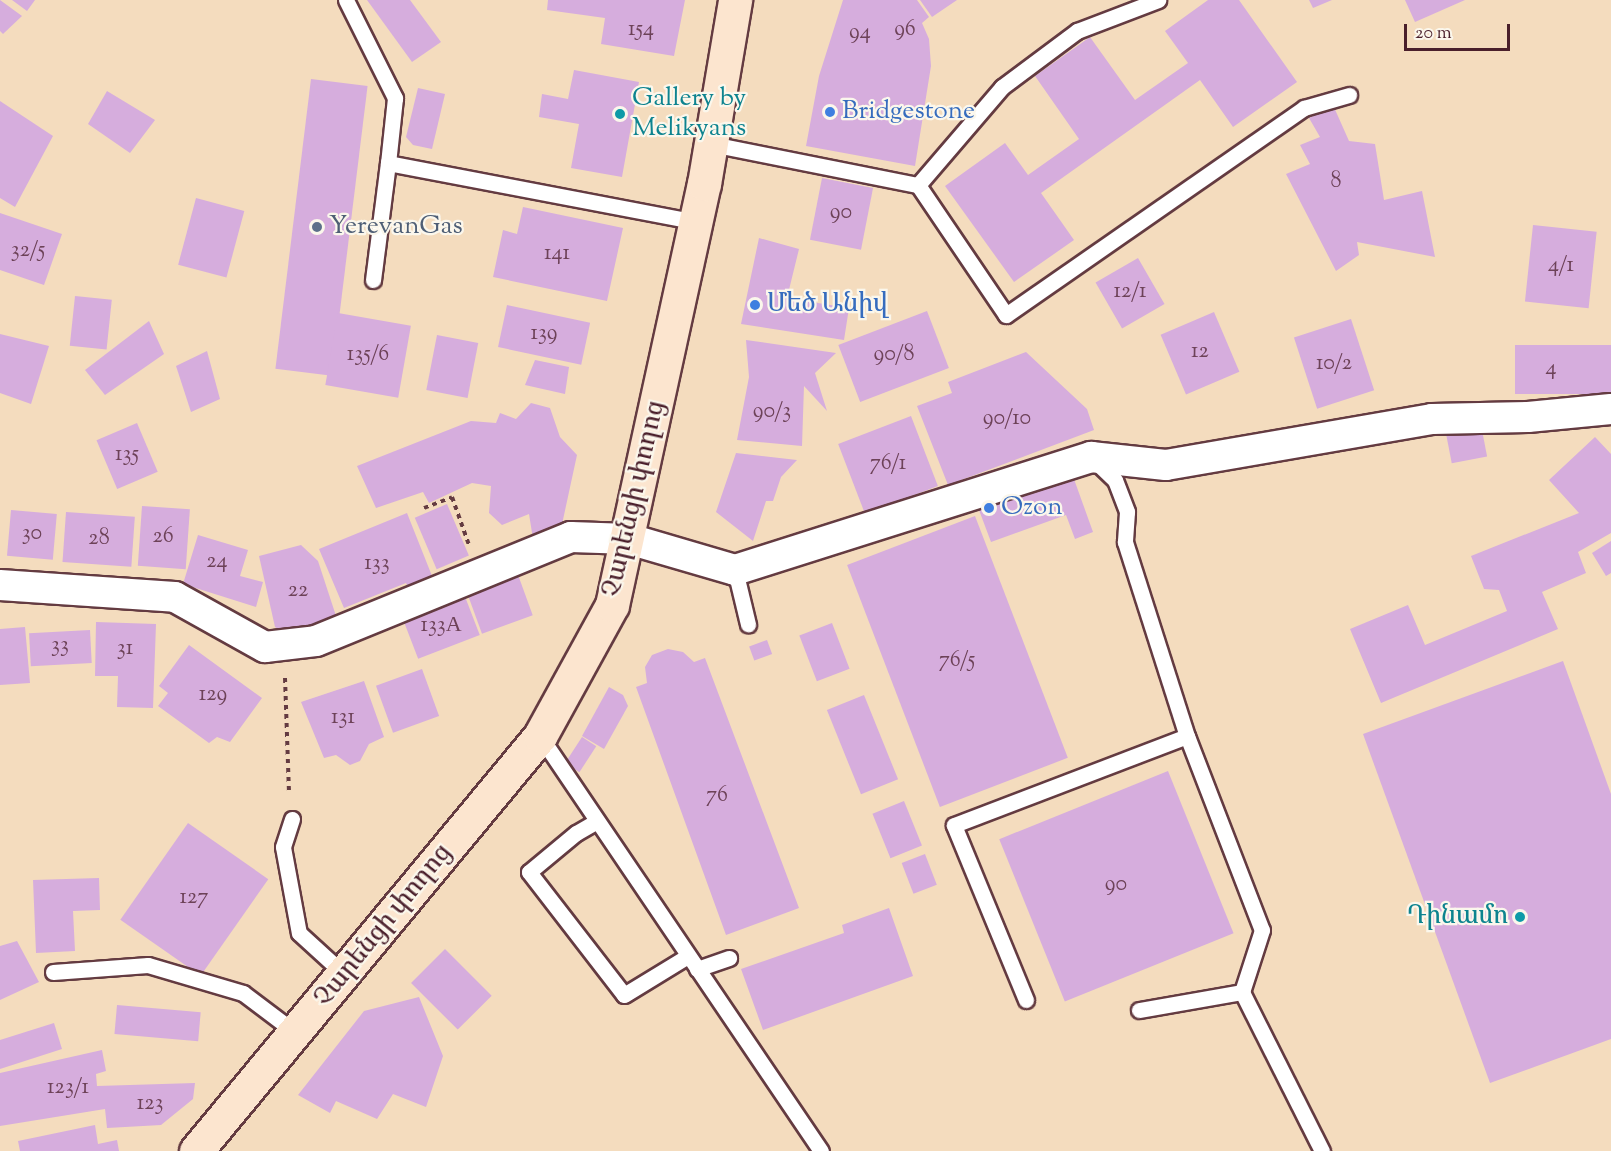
<!DOCTYPE html>
<meta charset="utf-8">
<style>
body{margin:0}
#map{position:relative;width:1611px;height:1151px;overflow:hidden;background:#f4dcbe;font-family:"Sorts Mill Goudy","Noto Serif Armenian",serif}
div>[style]{position:absolute}
.building>*{inset:0;background:#d6addd;transform-origin:0 0}
.path>*{height:4px;margin-top:-2px;transform-origin:0;background:repeating-linear-gradient(90deg,#643b41 0 4.5px,transparent 0 9px)}
.roads{filter:drop-shadow(2px 0 #643b41) drop-shadow(-2px 0 #643b41) drop-shadow(0 2px #643b41) drop-shadow(0 -2px #643b41)}
.service>*{height:15px;margin:-7.5px;padding:0 7.5px;transform-origin:7.5px;border-radius:7.5px;background:#fff}
.minor>*{height:30px;margin:-15px;padding:0 15px;transform-origin:15px;border-radius:15px;background:#fff}
.secondary>*{height:33px;margin:-16.5px;padding:0 16.5px;transform-origin:16.5px;border-radius:16.5px;background:#fce5cf}
.dots>*{width:16px;height:16px;translate:-50% -50%;box-sizing:border-box;border:3px solid #fbf7ec;border-radius:50%}
span{translate:-50% -50%;white-space:nowrap;text-align:center;line-height:1.15;-webkit-text-stroke:4.5px #fbf7ec;paint-order:stroke}
.number-label{font-size:22px;color:#6d4258}
.number-label span{-webkit-text-stroke-width:0}
.culture-label{font-size:26px;color:#0d838f}
.left{translate:0 -50%;text-align:left}
.right{translate:-100% -50%;text-align:right}
.shop-label{font-size:26px;color:#366cbe}
.service-label{font-size:26px;color:#4e5e75}
.street-label{font-size:26px;color:#4a1f2b}
.scale{position:absolute;left:1404px;top:24px;width:106px;height:27px;box-sizing:border-box;border:3px solid #4a1f2b;border-top:0;padding-left:8px;font-size:18px;line-height:21px;white-space:nowrap;color:#4a1f2b;-webkit-text-stroke:4px #fbf7ec;paint-order:stroke}
</style>
<div id="map">
<div class="building">
<i style="clip-path:polygon(0 0,22px 16px,3px 34px,0 31px)"></i>
<i style="clip-path:polygon(12px 0,35px 0,27px 11px)"></i>
<i style="clip-path:polygon(367px 0,410px 0,441px 42px,412px 62px)"></i>
<i style="clip-path:polygon(548px 0,685px 0,674px 56px,601px 44px,605px 18px,547px 10px)"></i>
<i style="clip-path:polygon(843px 0,917px 0,929px 17px,922px 23px,929px 39px,931px 66px,915px 166px,806px 146px,819px 76px)"></i>
<i style="clip-path:polygon(920px 0,957px 0,932px 17px)"></i>
<i style="clip-path:polygon(1208px 0,1239px 0,1297px 82px,1233px 127px,1200px 80px,1041px 193px,1074px 240px,1014px 282px,945px 186px,1005px 143px,1028px 175px,1079px 139px,1035px 76px,1090px 37px,1135px 100px,1188px 63px,1165px 31px)"></i>
<i style="clip-path:polygon(1309px 0,1332px 0,1313px 8px)"></i>
<i style="clip-path:polygon(1405px 0,1465px 0,1415px 22px)"></i>
<i style="clip-path:polygon(574px 70px,639px 82px,622px 177px,571px 168px,579px 124px,539px 117px,542px 94px,568px 99px)"></i>
<i style="left:311px;top:79px;width:57px;height:292px;rotate:7deg"></i>
<i style="clip-path:polygon(418px 88px,445px 94px,432px 149px,413px 145px,406px 137px)"></i>
<i style="clip-path:polygon(107px 91px,155px 120px,130px 153px,88px 124px)"></i>
<i style="clip-path:polygon(0 101px,53px 136px,15px 207px,0 198px)"></i>
<i style="clip-path:polygon(1333px 105px,1349px 141px,1375px 144px,1384px 200px,1422px 191px,1435px 257px,1357px 242px,1359px 255px,1336px 271px,1286px 174px,1310px 164px,1300px 145px,1320px 137px,1309px 118px)"></i>
<i style="left:822px;top:178px;width:52px;height:63px;rotate:11deg"></i>
<i style="left:196px;top:198px;width:50px;height:69px;rotate:15deg"></i>
<i style="clip-path:polygon(523px 207px,623px 228px,607px 301px,493px 277px,503px 230px,517px 234px)"></i>
<i style="clip-path:polygon(0 213px,62px 234px,44px 285px,0 270px)"></i>
<i style="left:1533px;top:225px;width:64px;height:77px;rotate:6deg"></i>
<i style="clip-path:polygon(759px 238px,799px 249px,787px 298px,849px 308px,844px 340px,741px 324px)"></i>
<i style="left:1138px;top:258px;width:53px;height:49px;rotate:60deg"></i>
<i style="left:75px;top:296px;width:37px;height:50px;rotate:6deg"></i>
<i style="left:507px;top:305px;width:85px;height:43px;rotate:12deg"></i>
<i style="left:927px;top:311px;width:61px;height:95px;rotate:69deg"></i>
<i style="left:1214px;top:312px;width:65px;height:58px;rotate:67deg"></i>
<i style="left:338px;top:313px;width:74px;height:73px;rotate:10deg"></i>
<i style="left:1351px;top:319px;width:75px;height:60px;rotate:72deg"></i>
<i style="clip-path:polygon(149px 321px,164px 354px,105px 395px,85px 370px)"></i>
<i style="clip-path:polygon(0 334px,49px 346px,31px 404px,0 393px)"></i>
<i style="left:437px;top:335px;width:42px;height:56px;rotate:11deg"></i>
<i style="clip-path:polygon(746px 340px,836px 353px,815px 373px,827px 411px,804px 386px,802px 446px,737px 440px,749px 377px)"></i>
<i style="left:1515px;top:345px;width:96px;height:49px"></i>
<i style="clip-path:polygon(207px 351px,220px 399px,191px 412px,176px 366px)"></i>
<i style="clip-path:polygon(1026px 352px,1087px 409px,1094px 430px,948px 485px,917px 406px,952px 393px,948px 382px)"></i>
<i style="clip-path:polygon(535px 360px,569px 367px,565px 394px,525px 385px)"></i>
<i style="clip-path:polygon(531px 403px,550px 408px,560px 437px,577px 455px,561px 529px,533px 539px,529px 514px,502px 525px,489px 513px,491px 486px,472px 483px,429px 503px,423px 492px,376px 508px,357px 466px,471px 421px,496px 423px,500px 413px,516px 419px)"></i>
<i style="left:911px;top:416px;width:75px;height:78px;rotate:69deg"></i>
<i style="left:137px;top:423px;width:53px;height:44px;rotate:67deg"></i>
<i style="left:1481px;top:425px;width:32px;height:36px;rotate:79deg"></i>
<i style="clip-path:polygon(1595px 437px,1611px 454px,1611px 533px,1578px 552px,1586px 573px,1542px 592px,1558px 629px,1381px 703px,1350px 629px,1408px 605px,1425px 645px,1507px 611px,1499px 590px,1484px 589px,1471px 556px,1579px 513px,1549px 480px)"></i>
<i style="clip-path:polygon(736px 453px,797px 460px,781px 477px,773px 501px,766px 501px,753px 541px,716px 512px)"></i>
<i style="clip-path:polygon(1070px 468px,1093px 532px,1075px 539px,1066px 515px,991px 542px,976px 502px)"></i>
<i style="left:447px;top:504px;width:56px;height:35px;rotate:67deg"></i>
<i style="left:142px;top:506px;width:48px;height:60px;rotate:4deg"></i>
<i style="left:11px;top:510px;width:46px;height:46px;rotate:5deg"></i>
<i style="left:66px;top:512px;width:69px;height:50px;rotate:4deg"></i>
<i style="clip-path:polygon(407px 513px,434px 581px,410px 591px,406px 583px,344px 608px,319px 549px)"></i>
<i style="left:975px;top:516px;width:259px;height:137px;rotate:69deg"></i>
<i style="clip-path:polygon(198px 535px,248px 550px,240px 576px,263px 582px,256px 607px,183px 584px)"></i>
<i style="clip-path:polygon(1611px 541px,1611px 573px,1606px 576px,1592px 553px)"></i>
<i style="clip-path:polygon(301px 545px,318px 561px,338px 622px,292px 637px,275px 627px,259px 556px)"></i>
<i style="left:517px;top:572px;width:46px;height:54px;rotate:70deg"></i>
<i style="left:464px;top:594px;width:44px;height:66px;rotate:69deg"></i>
<i style="clip-path:polygon(96px 622px,156px 624px,153px 708px,117px 707px,118px 676px,95px 676px)"></i>
<i style="left:832px;top:623px;width:49px;height:35px;rotate:69deg"></i>
<i style="clip-path:polygon(25px 627px,30px 683px,0 685px,0 629px)"></i>
<i style="left:90px;top:630px;width:33px;height:61px;rotate:87deg"></i>
<i style="left:767px;top:640px;width:15px;height:19px;rotate:70deg"></i>
<i style="clip-path:polygon(189px 645px,262px 698px,230px 742px,217px 737px,209px 743px,158px 706px,168px 693px,159px 686px)"></i>
<i style="clip-path:polygon(668px 649px,683px 652px,694px 662px,705px 658px,799px 908px,726px 935px,636px 687px,647px 683px,645px 667px,652px 655px)"></i>
<i style="clip-path:polygon(1563px 661px,1611px 794px,1611px 1039px,1490px 1083px,1363px 734px)"></i>
<i style="left:422px;top:669px;width:50px;height:49px;rotate:70deg"></i>
<i style="clip-path:polygon(364px 681px,384px 737px,369px 744px,360px 761px,350px 765px,336px 755px,324px 758px,301px 702px)"></i>
<i style="clip-path:polygon(609px 687px,623px 695px,628px 706px,604px 749px,582px 736px)"></i>
<i style="left:864px;top:695px;width:91px;height:40px;rotate:68deg"></i>
<i style="left:582px;top:737px;width:17px;height:31px;rotate:33deg"></i>
<i style="left:1168px;top:771px;width:175px;height:182px;rotate:68deg"></i>
<i style="left:904px;top:801px;width:48px;height:34px;rotate:68deg"></i>
<i style="left:188px;top:823px;width:98px;height:118px;rotate:35deg"></i>
<i style="left:925px;top:854px;width:33px;height:25px;rotate:69deg"></i>
<i style="clip-path:polygon(99px 878px,100px 910px,73px 911px,75px 951px,36px 953px,33px 880px)"></i>
<i style="clip-path:polygon(889px 908px,913px 976px,763px 1030px,741px 969px,844px 933px,842px 925px)"></i>
<i style="clip-path:polygon(17px 941px,39px 982px,0 1000px,0 946px)"></i>
<i style="left:445px;top:949px;width:66px;height:48px;rotate:45deg"></i>
<i style="clip-path:polygon(419px 997px,443px 1056px,426px 1107px,393px 1094px,377px 1119px,336px 1101px,330px 1113px,298px 1095px,364px 1011px)"></i>
<i style="left:117px;top:1005px;width:84px;height:29px;rotate:5deg"></i>
<i style="clip-path:polygon(54px 1023px,62px 1049px,0 1069px,0 1040px)"></i>
<i style="clip-path:polygon(102px 1050px,106px 1071px,96px 1074px,97px 1086px,195px 1083px,193px 1099px,161px 1125px,107px 1128px,105px 1109px,0 1126px,0 1073px)"></i>
<i style="clip-path:polygon(95px 1125px,98px 1144px,117px 1140px,119px 1151px,20px 1151px,18px 1141px)"></i>
</div>
<div class="path">
<i style="left:424px;top:508px;width:30px;rotate:-21deg"></i>
<i style="left:452px;top:497px;width:51px;rotate:70.5deg"></i>
<i style="left:285px;top:678px;width:115px;rotate:88deg"></i>
</div>
<div class="roads">
<div class="service">
<i style="left:346px;top:0;width:110px;rotate:63.4deg"></i>
<i style="left:395px;top:98px;width:65px;rotate:96.1deg"></i>
<i style="left:388px;top:163px;width:314px;rotate:10.8deg"></i>
<i style="left:712px;top:144px;width:210px;rotate:11.3deg"></i>
<i style="left:918px;top:185px;width:129px;rotate:-49.4deg"></i>
<i style="left:1002px;top:87px;width:94px;rotate:-36.7deg"></i>
<i style="left:1077px;top:31px;width:87px;rotate:-20.9deg"></i>
<i style="left:918px;top:185px;width:157px;rotate:55.9deg"></i>
<i style="left:1006px;top:315px;width:363px;rotate:-34.8deg"></i>
<i style="left:1304px;top:108px;width:47px;rotate:-16.1deg"></i>
<i style="left:373px;top:280px;width:118px;rotate:-82.7deg"></i>
<i style="left:1094px;top:460px;width:29px;rotate:44deg"></i>
<i style="left:1115px;top:480px;width:34px;rotate:69deg"></i>
<i style="left:1127px;top:512px;width:30px;rotate:94deg"></i>
<i style="left:1125px;top:542px;width:204px;rotate:72.3deg"></i>
<i style="left:735px;top:570px;width:56px;rotate:76.5deg"></i>
<i style="left:540px;top:736px;width:501px;rotate:55.9deg"></i>
<i style="left:292px;top:819px;width:29px;rotate:108deg"></i>
<i style="left:283px;top:847px;width:87px;rotate:79.5deg"></i>
<i style="left:299px;top:933px;width:62px;rotate:42.4deg"></i>
<i style="left:597px;top:821px;width:24px;rotate:150deg"></i>
<i style="left:576px;top:833px;width:61px;rotate:140.3deg"></i>
<i style="left:529px;top:872px;width:155px;rotate:52.3deg"></i>
<i style="left:624px;top:995px;width:75px;rotate:-31.4deg"></i>
<i style="left:697px;top:969px;width:34px;rotate:-19deg"></i>
<i style="left:53px;top:972px;width:95px;rotate:-4.2deg"></i>
<i style="left:148px;top:965px;width:99px;rotate:16.4deg"></i>
<i style="left:243px;top:993px;width:66px;rotate:37deg"></i>
<i style="left:1026px;top:1000px;width:189px;rotate:-112.4deg"></i>
<i style="left:954px;top:825px;width:249px;rotate:-20.9deg"></i>
<i style="left:1187px;top:736px;width:208px;rotate:68.9deg"></i>
<i style="left:1262px;top:930px;width:65px;rotate:107.9deg"></i>
<i style="left:1139px;top:1010px;width:105px;rotate:-9.9deg"></i>
<i style="left:1242px;top:992px;width:178px;rotate:63.3deg"></i>
</div>
<div class="minor">
<i style="left:0;top:585px;width:175px;rotate:3.9deg"></i>
<i style="left:175px;top:597px;width:103px;rotate:29.1deg"></i>
<i style="left:265px;top:647px;width:51px;rotate:-6.7deg"></i>
<i style="left:316px;top:641px;width:275px;rotate:-22.2deg"></i>
<i style="left:571px;top:537px;width:58px;rotate:2deg"></i>
<i style="left:629px;top:539px;width:110px;rotate:16.3deg"></i>
<i style="left:735px;top:570px;width:374px;rotate:-17.6deg"></i>
<i style="left:1091px;top:457px;width:75px;rotate:6.1deg"></i>
<i style="left:1166px;top:465px;width:270px;rotate:-9.8deg"></i>
<i style="left:1432px;top:419px;width:96px;rotate:-1.2deg"></i>
<i style="left:1528px;top:417px;width:83px;rotate:-5.5deg"></i>
</div>
<div class="secondary">
<i style="left:196px;top:1151px;width:539px;rotate:-50.34deg"></i>
<i style="left:540px;top:736px;width:149px;rotate:-61.2deg"></i>
<i style="left:612px;top:605px;width:431px;rotate:-77.7deg"></i>
<i style="left:704px;top:184px;width:187px;rotate:-80.4deg"></i>
</div>
</div>
<div class="dots">
<i style="left:830px;top:112px;background:#3f7fe0"></i>
<i style="left:620px;top:114px;background:#0f9aa8"></i>
<i style="left:317px;top:227px;background:#5c6f8a"></i>
<i style="left:755px;top:305px;background:#3f7fe0"></i>
<i style="left:989px;top:508px;background:#3f7fe0"></i>
<i style="left:1520px;top:917px;background:#0f9aa8"></i>
</div>
<div class="number-label">
<span style="left:641px;top:31px">154</span>
<span style="left:905px;top:31px">96</span>
<span style="left:860px;top:34px">94</span>
<span style="left:1336px;top:183px">8</span>
<span style="left:841px;top:214px">90</span>
<span style="left:28px;top:252px">32/5</span>
<span style="left:557px;top:255px">141</span>
<span style="left:1561px;top:267px">4/1</span>
<span style="left:1130px;top:293px">12/1</span>
<span style="left:544px;top:335px">139</span>
<span style="left:1200px;top:353px">12</span>
<span style="left:368px;top:356px">135/6</span>
<span style="left:894px;top:356px">90/8</span>
<span style="left:1334px;top:365px">10/2</span>
<span style="left:1551px;top:370px">4</span>
<span style="left:772px;top:413px">90/3</span>
<span style="left:1007px;top:420px">90/10</span>
<span style="left:127px;top:456px">135</span>
<span style="left:888px;top:465px">76/1</span>
<span style="left:32px;top:535px">30</span>
<span style="left:163px;top:538px">26</span>
<span style="left:99px;top:540px">28</span>
<span style="left:217px;top:563px">24</span>
<span style="left:377px;top:565px">133</span>
<span style="left:298px;top:592px">22</span>
<span style="left:441px;top:627px">133А</span>
<span style="left:60px;top:647px">33</span>
<span style="left:125px;top:650px">31</span>
<span style="left:957px;top:662px">76/5</span>
<span style="left:213px;top:696px">129</span>
<span style="left:343px;top:719px">131</span>
<span style="left:717px;top:797px">76</span>
<span style="left:1116px;top:886px">90</span>
<span style="left:194px;top:899px">127</span>
<span style="left:68px;top:1089px">123/1</span>
<span style="left:150px;top:1105px">123</span>
</div>
<div class="culture-label">
<span class="left" style="left:632px;top:114px">Gallery by<br>Melikyans</span>
<span class="right" style="left:1508px;top:917px">Դինամո</span>
</div>
<div class="shop-label">
<span class="left" style="left:842px;top:112px">Bridgestone</span>
<span class="left" style="left:767px;top:305px">Մեծ Անիվ</span>
<span class="left" style="left:1001px;top:508px">Ozon</span>
</div>
<div class="service-label">
<span class="left" style="left:329px;top:227px">YerevanGas</span>
</div>
<div class="street-label">
<span style="left:635px;top:499px;rotate:-77deg">Չարենցի փողոց</span>
<span style="left:384px;top:926px;rotate:-51deg">Չարենցի փողոց</span>
</div>
<div class="scale">20 m</div>
</div>
